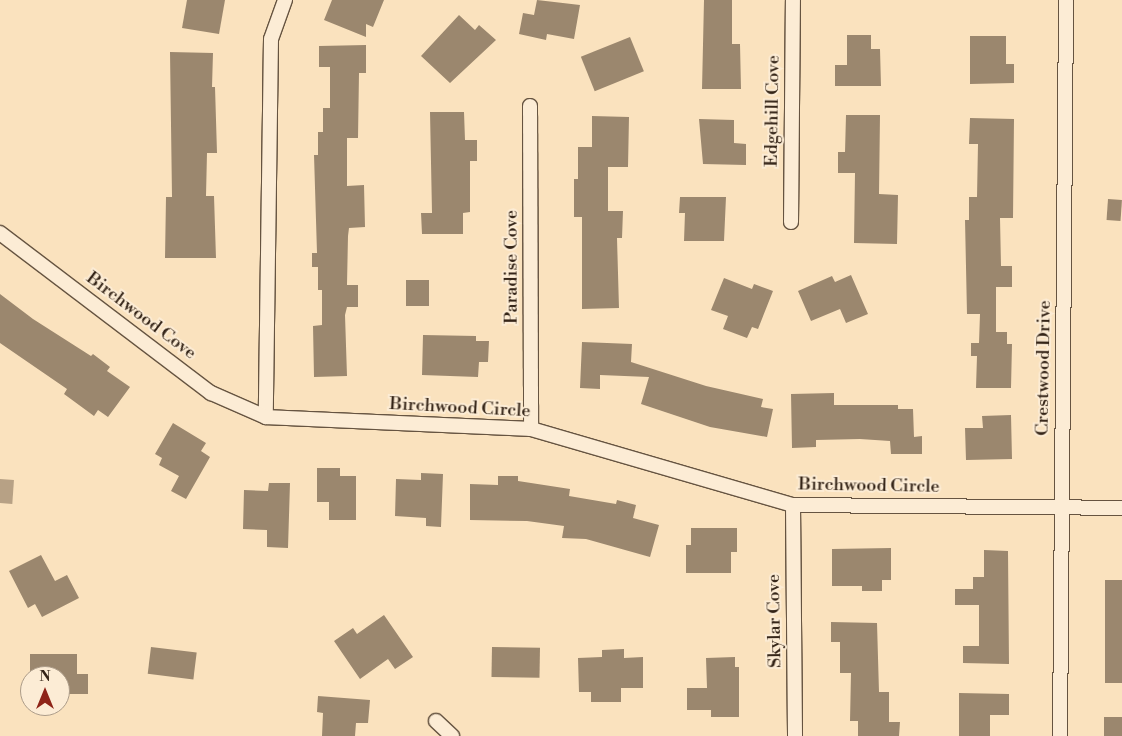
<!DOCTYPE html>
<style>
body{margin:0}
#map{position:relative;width:1122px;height:736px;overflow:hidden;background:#fae2be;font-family:"Libre Bodoni",serif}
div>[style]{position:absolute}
.water>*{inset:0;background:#b7a185;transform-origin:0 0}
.building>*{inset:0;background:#9b876e;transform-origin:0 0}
.roads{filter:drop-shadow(1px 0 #665441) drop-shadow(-1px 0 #665441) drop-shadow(0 1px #665441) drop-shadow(0 -1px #665441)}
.minor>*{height:14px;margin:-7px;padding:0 7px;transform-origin:7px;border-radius:7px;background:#fcecd5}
span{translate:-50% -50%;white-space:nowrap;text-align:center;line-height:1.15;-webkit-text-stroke:4px #fcecd5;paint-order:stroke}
.street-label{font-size:18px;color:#342417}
.north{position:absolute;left:20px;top:666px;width:50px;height:50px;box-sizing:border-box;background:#fcecd5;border:1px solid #ac9c89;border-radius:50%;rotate:0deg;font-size:14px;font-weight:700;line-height:20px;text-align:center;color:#342417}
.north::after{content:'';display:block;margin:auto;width:18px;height:22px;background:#8f2418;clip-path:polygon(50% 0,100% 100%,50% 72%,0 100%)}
</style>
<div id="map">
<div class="water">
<i style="left:0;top:479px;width:14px;height:24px;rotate:4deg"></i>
</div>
<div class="building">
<i style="clip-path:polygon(187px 0,225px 0,219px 34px,182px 28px)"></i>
<i style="clip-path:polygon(332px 0,384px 0,373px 27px,366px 24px,366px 37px,324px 20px)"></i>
<i style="clip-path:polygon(537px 0,580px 5px,574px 39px,547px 34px,546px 40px,519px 34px,523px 13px,534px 15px)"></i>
<i style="clip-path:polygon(704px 0,732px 0,732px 44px,740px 44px,741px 89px,702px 89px)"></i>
<i style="clip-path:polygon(459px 15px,475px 30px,479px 25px,496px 40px,450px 83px,421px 56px)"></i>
<i style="clip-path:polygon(847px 35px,871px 35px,871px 49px,880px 49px,881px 86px,835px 86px,835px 65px,847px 65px)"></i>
<i style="clip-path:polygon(970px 36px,1006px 36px,1006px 64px,1014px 64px,1014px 83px,970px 84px)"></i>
<i style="left:630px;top:37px;width:37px;height:53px;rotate:68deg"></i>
<i style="clip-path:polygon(366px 45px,366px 73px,359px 73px,358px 138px,347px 138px,347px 186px,364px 185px,365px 227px,349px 228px,348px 236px,347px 285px,358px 285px,358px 307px,347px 307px,345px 315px,347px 376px,314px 377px,313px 326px,322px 325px,322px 290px,318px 290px,318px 267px,312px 267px,312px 253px,317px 253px,314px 155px,318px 155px,318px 132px,323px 132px,323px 108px,330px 108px,330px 67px,319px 67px,319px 46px)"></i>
<i style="clip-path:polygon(170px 52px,213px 53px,212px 87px,215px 87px,217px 153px,207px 153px,206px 196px,214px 196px,216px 258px,165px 258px,166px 197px,172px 197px)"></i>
<i style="clip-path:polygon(430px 112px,464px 112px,465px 140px,477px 140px,477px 161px,470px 161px,470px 212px,463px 213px,463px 234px,422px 234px,421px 213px,432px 213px)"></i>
<i style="clip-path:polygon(846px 115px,880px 115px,879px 194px,898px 195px,897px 244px,854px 243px,855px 173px,838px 173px,838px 152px,845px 152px)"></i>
<i style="clip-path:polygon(592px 116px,629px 117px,628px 167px,608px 167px,608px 211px,623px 211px,622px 238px,617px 238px,619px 308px,582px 309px,582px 217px,574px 217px,574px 179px,578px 179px,578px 147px,592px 147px)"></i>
<i style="clip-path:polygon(970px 118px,1014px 119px,1013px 218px,1000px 218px,1001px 266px,1012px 266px,1012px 287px,996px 287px,996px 332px,1007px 332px,1007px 344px,1012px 344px,1011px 388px,976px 388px,977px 356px,971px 356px,971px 343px,979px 343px,980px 314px,967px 314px,965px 220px,969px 220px,969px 197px,977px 197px,978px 144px,969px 144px)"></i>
<i style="clip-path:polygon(699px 119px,734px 120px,734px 143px,746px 144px,746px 165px,703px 164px)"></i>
<i style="clip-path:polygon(680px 197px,726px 197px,724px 241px,684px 241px,685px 213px,679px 213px)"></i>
<i style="left:1108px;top:199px;width:14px;height:21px;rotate:4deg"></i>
<i style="clip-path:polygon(851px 275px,868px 314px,846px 323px,840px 309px,811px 321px,798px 291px,832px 276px,835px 282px)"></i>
<i style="clip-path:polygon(724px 278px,752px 289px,754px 284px,773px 291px,758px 329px,752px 327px,747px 338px,723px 329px,728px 316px,711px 310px)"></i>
<i style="left:406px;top:280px;width:23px;height:26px"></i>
<i style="clip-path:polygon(0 294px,33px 319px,91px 356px,93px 354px,110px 367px,107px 371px,130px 387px,108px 417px,98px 410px,94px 416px,64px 394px,67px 389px,0 343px)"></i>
<i style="clip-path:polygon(423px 335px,476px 336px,476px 341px,489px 341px,488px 362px,479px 362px,478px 377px,422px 375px)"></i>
<i style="clip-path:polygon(582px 342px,632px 344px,631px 362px,706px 386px,763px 399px,761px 407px,773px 409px,767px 437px,710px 427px,641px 404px,649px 377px,600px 375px,600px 389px,580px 388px)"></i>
<i style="clip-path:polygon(834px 393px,834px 405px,898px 405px,898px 409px,913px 409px,914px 437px,922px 436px,922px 454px,891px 454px,890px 441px,860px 439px,816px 440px,816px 447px,792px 448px,791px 394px)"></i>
<i style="clip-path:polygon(1011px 415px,1012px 459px,966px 460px,965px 428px,983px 428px,982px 416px)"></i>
<i style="clip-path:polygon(173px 423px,206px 443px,201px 451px,210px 457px,186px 499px,171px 491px,179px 476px,159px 465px,162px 458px,155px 454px)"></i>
<i style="clip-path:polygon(317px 468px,340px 468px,340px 476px,356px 476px,356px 520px,329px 520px,329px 502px,317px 502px)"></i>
<i style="clip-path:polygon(421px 473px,443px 474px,441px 527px,426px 526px,426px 518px,395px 516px,396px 479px,421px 480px)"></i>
<i style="clip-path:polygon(498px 476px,518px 476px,518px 481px,570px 489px,569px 496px,616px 504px,617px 500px,636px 505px,633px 518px,659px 525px,650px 557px,586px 539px,562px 538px,564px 526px,527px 521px,470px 520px,470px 484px,498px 485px)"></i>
<i style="clip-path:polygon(269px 483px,290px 483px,288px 548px,267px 547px,267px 530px,243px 529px,244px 490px,268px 491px)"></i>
<i style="clip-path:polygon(691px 528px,737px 528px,737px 552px,731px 552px,731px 573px,686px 573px,686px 545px,691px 545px)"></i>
<i style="clip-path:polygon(891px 548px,891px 580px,882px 580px,882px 591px,862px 591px,862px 586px,832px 586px,832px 549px)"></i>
<i style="clip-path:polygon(984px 550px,1008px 551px,1009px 664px,963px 663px,963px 646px,979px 646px,979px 605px,955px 605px,955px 589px,973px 589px,973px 577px,984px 577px)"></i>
<i style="clip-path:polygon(41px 555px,55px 581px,67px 575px,79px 598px,42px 617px,35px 604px,28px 608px,9px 571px)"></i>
<i style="left:1105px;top:580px;width:17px;height:103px"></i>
<i style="clip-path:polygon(384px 615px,413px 657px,395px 669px,388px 659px,360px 679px,334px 641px,353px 628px,357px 634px)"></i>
<i style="clip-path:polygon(831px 622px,877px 623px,879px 692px,889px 692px,889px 722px,900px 722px,899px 736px,858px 736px,858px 721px,850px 721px,851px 673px,840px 673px,840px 642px,831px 642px)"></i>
<i style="left:151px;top:647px;width:46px;height:27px;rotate:7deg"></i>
<i style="left:492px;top:647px;width:48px;height:30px;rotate:1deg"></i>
<i style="clip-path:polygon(624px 649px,624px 658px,643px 657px,643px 688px,621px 688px,621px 702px,591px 702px,591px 692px,579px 692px,578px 658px,602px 657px,602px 650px)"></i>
<i style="clip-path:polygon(30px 654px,77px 654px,77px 674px,88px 674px,88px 694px,60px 694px,60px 676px,30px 676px)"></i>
<i style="clip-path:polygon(735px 657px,735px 667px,739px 667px,739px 717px,711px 717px,711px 710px,687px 710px,687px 688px,707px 688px,706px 658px)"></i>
<i style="clip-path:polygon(959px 693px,1009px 694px,1009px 715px,990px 715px,990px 736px,959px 736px)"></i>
<i style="clip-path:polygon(318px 696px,370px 700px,368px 723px,356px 723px,355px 736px,322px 736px,323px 713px,317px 712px)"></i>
<i style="left:1104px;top:717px;width:18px;height:19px"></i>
</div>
<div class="roads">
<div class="minor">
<i style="left:285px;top:0;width:41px;rotate:109.7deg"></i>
<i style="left:271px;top:39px;width:378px;rotate:90.8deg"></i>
<i style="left:266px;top:417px;width:265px;rotate:2.6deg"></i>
<i style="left:531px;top:429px;width:273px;rotate:16.2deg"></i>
<i style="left:793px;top:505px;width:329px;rotate:0.5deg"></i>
<i style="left:530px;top:106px;width:323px;rotate:89.8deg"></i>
<i style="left:791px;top:222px;width:222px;rotate:-89.5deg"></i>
<i style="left:0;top:233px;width:265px;rotate:37.2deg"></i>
<i style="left:211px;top:393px;width:60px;rotate:23.6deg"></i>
<i style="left:793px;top:505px;width:231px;rotate:89.5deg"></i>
<i style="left:436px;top:721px;width:22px;rotate:43deg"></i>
<i style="left:1060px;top:736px;width:736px;rotate:-89.53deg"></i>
</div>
</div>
<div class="street-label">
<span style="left:773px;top:111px;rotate:-89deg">Edgehill Cove</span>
<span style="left:512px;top:267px;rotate:-90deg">Paradise Cove</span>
<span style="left:141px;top:316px;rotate:37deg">Birchwood Cove</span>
<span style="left:1044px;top:368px;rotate:-89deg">Crestwood Drive</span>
<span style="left:460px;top:408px;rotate:3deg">Birchwood Circle</span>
<span style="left:869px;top:486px;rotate:1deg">Birchwood Circle</span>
<span style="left:775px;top:621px;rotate:-91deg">Skylar Cove</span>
</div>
<div class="north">N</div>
</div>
